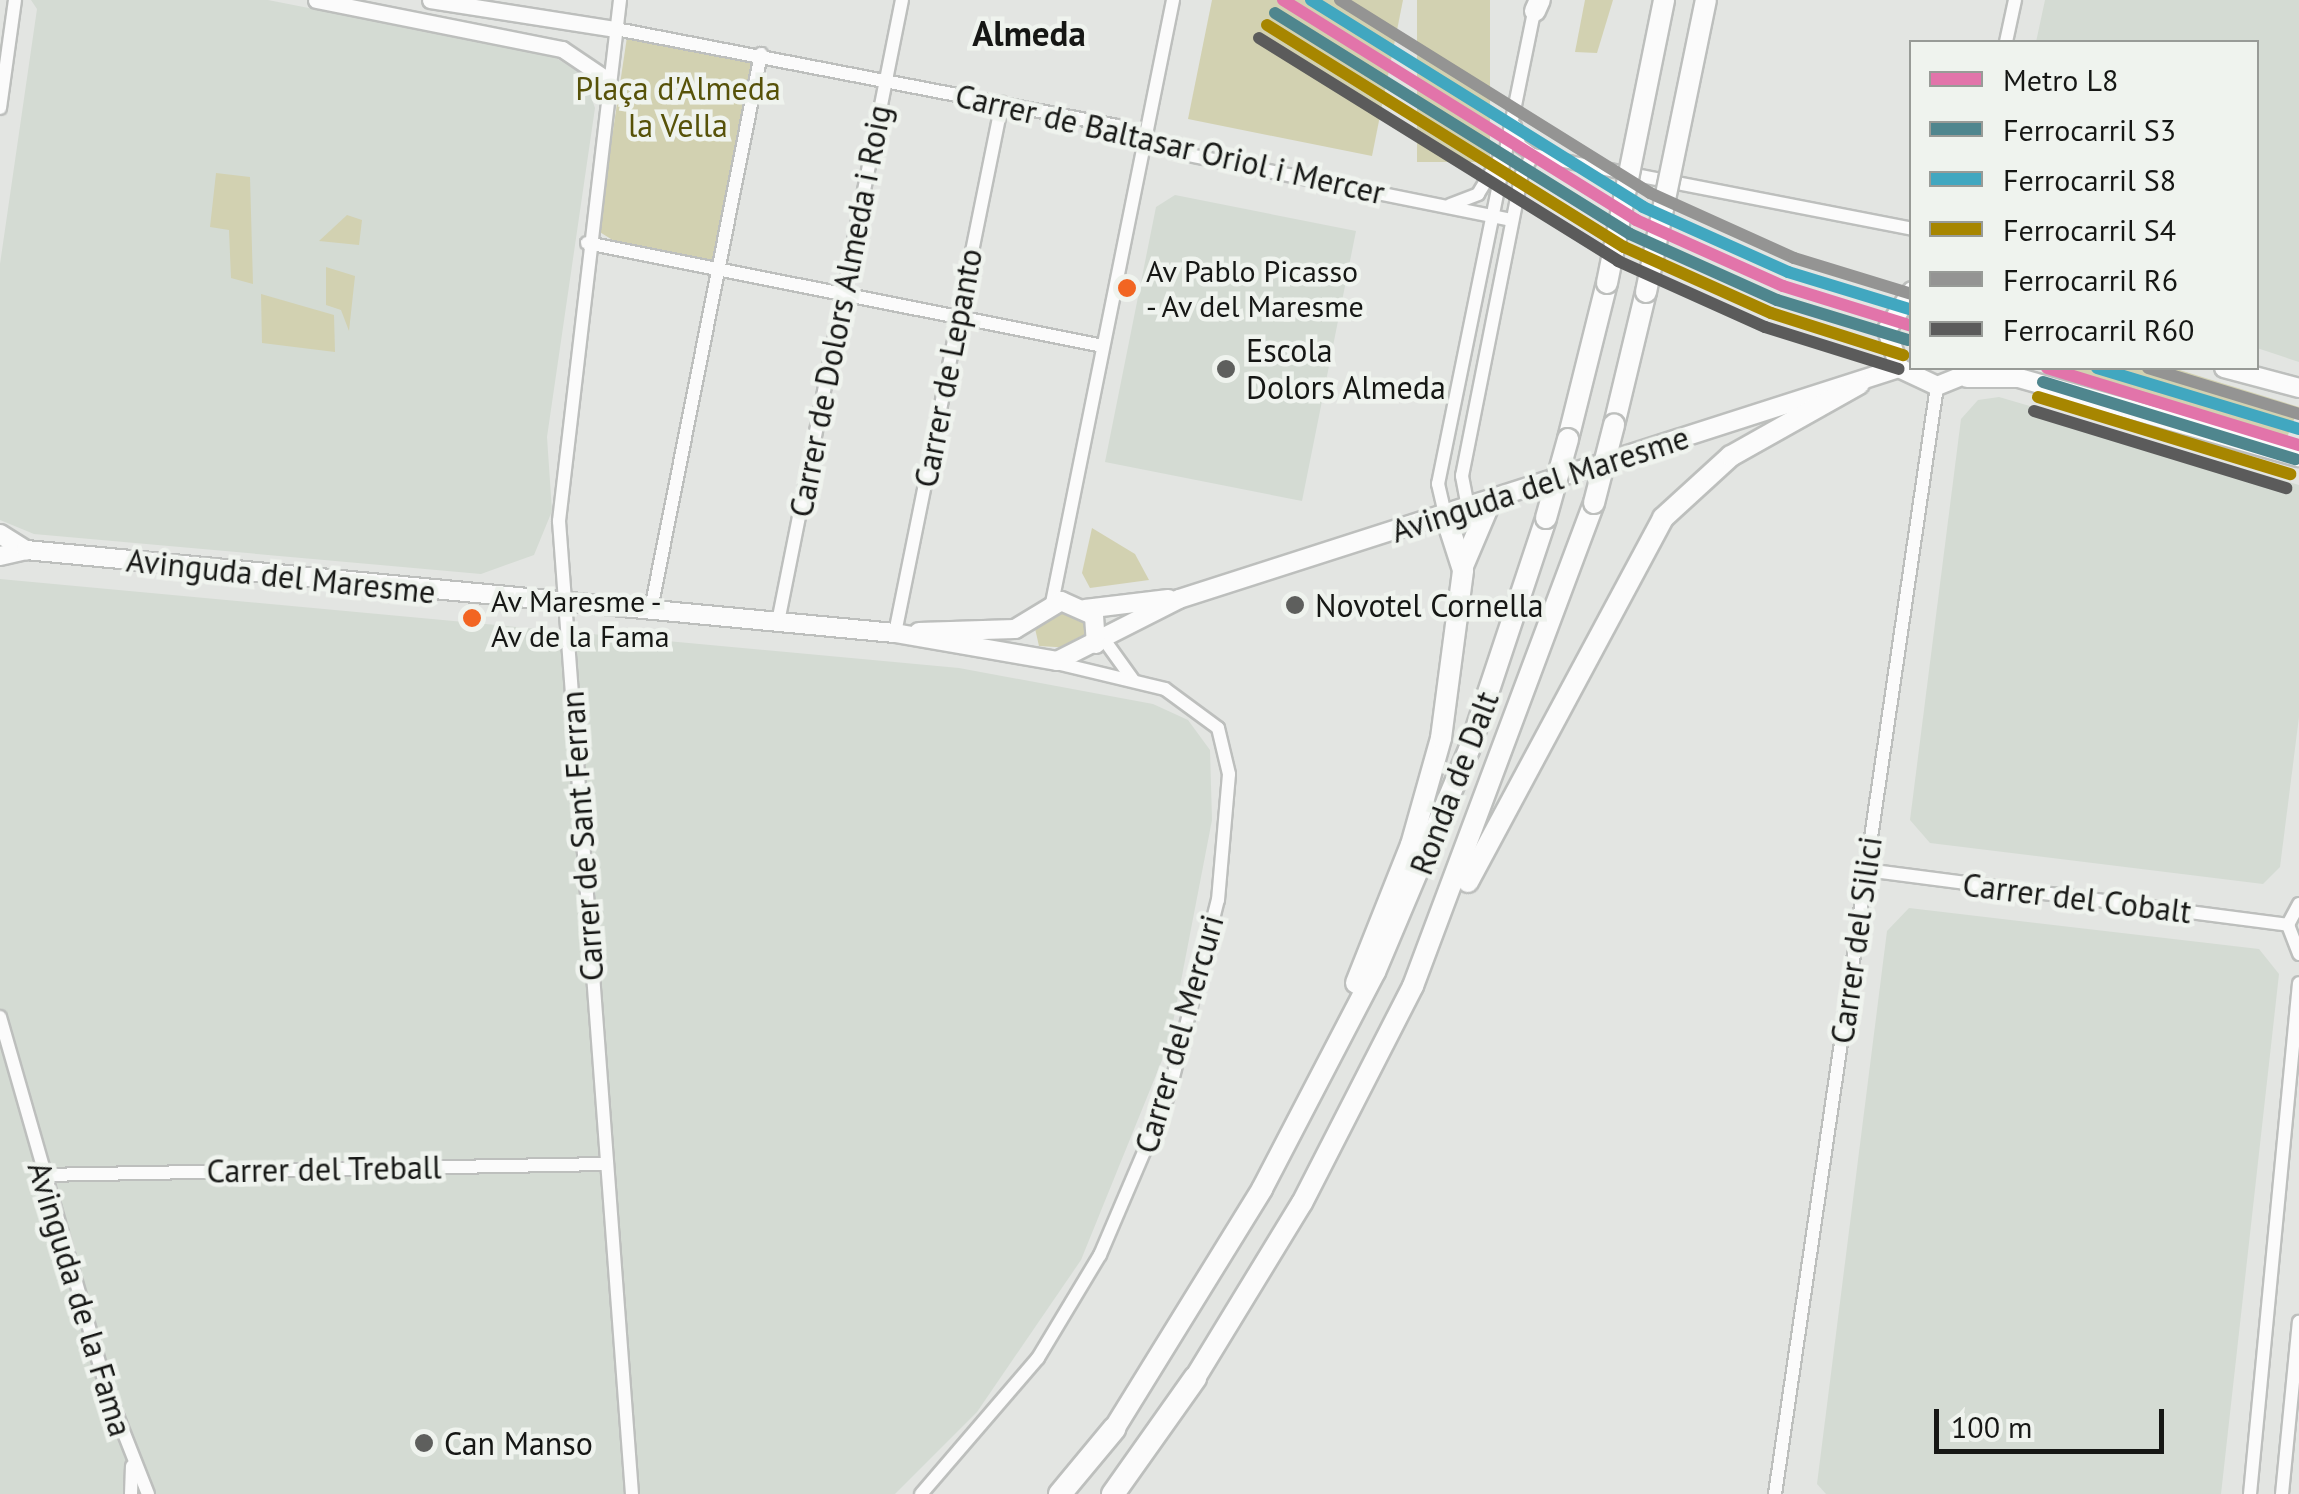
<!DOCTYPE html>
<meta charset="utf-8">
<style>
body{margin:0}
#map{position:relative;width:2299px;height:1494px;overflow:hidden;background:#e3e5e2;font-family:"PT Sans",sans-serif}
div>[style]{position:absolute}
.built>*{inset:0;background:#d4dbd3}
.green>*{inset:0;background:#d2d1b1;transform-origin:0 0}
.roads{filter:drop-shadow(2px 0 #bdbfbd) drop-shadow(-2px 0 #bdbfbd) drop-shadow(0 2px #bdbfbd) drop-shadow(0 -2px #bdbfbd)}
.minor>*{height:12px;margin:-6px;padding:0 6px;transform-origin:6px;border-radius:6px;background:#fbfbfb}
.tertiary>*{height:15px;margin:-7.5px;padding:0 7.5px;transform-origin:7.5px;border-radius:7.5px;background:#fbfbfb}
.secondary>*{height:18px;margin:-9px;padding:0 9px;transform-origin:9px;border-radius:9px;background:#fbfbfb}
.trunk>*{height:20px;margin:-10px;padding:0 10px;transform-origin:10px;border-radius:10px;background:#fbfbfb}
.motorway>*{height:22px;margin:-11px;padding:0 11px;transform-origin:11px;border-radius:11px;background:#fbfbfb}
.bridges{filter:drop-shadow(2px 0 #bdbfbd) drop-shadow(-2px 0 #bdbfbd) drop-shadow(0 2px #bdbfbd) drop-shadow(0 -2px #bdbfbd)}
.trunk-bridge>*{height:20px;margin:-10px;padding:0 10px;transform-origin:10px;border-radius:10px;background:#fbfbfb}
.rail-1>*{height:12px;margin:-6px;padding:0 6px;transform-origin:6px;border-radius:6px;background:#4f868e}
.rail-2>*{height:12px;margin:-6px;padding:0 6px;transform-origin:6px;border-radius:6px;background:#41a7c0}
.rail-3>*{height:12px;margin:-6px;padding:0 6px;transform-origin:6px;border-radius:6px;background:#a78600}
.rail-4>*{height:12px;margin:-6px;padding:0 6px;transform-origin:6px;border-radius:6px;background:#949493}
.rail-5>*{height:12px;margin:-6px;padding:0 6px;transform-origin:6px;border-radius:6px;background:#5b5b5b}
.metro-1>*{height:12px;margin:-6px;padding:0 6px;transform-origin:6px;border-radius:6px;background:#e274aa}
.dots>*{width:28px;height:28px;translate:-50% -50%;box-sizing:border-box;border:5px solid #eff3ee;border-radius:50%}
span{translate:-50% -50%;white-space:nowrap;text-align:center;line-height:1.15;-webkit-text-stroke:9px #eff3ee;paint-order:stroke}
.bus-label{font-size:30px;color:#161715}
.left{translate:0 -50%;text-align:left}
.park-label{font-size:32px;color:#575209}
.street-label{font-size:32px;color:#161715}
.poi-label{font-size:32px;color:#161715}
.neighbourhood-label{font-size:35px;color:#161715;font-weight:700}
.legend{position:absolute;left:1909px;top:40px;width:350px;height:330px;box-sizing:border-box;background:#eff3ee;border:2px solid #989b97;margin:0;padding:12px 18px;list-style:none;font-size:30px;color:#161715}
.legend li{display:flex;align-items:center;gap:20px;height:50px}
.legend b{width:50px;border:2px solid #989b97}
.scale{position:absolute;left:1934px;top:1409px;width:230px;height:45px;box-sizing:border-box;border:5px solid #161715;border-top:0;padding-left:12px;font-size:30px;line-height:35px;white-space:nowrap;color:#161715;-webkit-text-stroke:8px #eff3ee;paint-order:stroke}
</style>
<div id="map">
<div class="built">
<i style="clip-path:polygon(31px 0,268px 0,553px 56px,584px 76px,595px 108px,547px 437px,552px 511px,534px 555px,481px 574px,34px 534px,0 520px,0 264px,37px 9px)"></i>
<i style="clip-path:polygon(2045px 0,2299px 0,2299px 362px,2257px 348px,2256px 42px,2036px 42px)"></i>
<i style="clip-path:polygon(1175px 195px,1356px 231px,1302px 501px,1105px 462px,1156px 207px)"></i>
<i style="clip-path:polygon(1999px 397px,2299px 485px,2299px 717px,2280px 867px,2263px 884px,1930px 843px,1910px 820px,1961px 419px,1978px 400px)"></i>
<i style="clip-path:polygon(0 579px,959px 668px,1153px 704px,1188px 720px,1210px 750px,1212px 820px,1169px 1043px,1081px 1260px,977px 1412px,895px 1494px,0 1494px)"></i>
<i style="clip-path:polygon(1909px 908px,2259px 949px,2279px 974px,2221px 1494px,1826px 1494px,1817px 1484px,1887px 931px)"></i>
</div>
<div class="green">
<i style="clip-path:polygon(1212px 0,1403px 0,1372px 156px,1188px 119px)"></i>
<i style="left:1417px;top:0;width:73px;height:162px"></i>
<i style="clip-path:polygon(1585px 0,1613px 0,1597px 53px,1575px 52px)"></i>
<i style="clip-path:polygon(627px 37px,754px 63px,712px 264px,624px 247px,598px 231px)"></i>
<i style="clip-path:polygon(216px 173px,250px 177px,253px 284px,231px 278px,229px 230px,210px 227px)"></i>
<i style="clip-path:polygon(347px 215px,362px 220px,359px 245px,319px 241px)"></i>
<i style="clip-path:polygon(326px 267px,355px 276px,349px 331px,341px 310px,326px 305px)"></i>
<i style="clip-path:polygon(261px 294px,334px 315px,335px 352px,262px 343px)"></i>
<i style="clip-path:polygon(2034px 368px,2173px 368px,2299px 407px,2286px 440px)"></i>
<i style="clip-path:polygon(1092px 528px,1135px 554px,1149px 580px,1090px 588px,1082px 573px)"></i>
<i style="clip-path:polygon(1062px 613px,1089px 624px,1091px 635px,1072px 648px,1039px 646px,1034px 624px)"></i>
</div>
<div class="roads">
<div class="minor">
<i style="left:620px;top:0;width:525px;rotate:96.68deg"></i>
<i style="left:559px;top:521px;width:976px;rotate:85.71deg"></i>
<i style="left:616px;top:29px;width:510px;rotate:10.96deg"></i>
<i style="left:1117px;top:126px;width:63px;rotate:24.5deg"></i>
<i style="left:1174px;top:152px;width:345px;rotate:11.4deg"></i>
<i style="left:2006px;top:42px;width:43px;rotate:-77.9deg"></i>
<i style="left:0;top:108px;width:109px;rotate:-82.1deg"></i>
<i style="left:1515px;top:126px;width:19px;rotate:78deg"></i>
<i style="left:1519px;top:145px;width:17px;rotate:36deg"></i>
<i style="left:1450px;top:205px;width:30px;rotate:-21deg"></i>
<i style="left:1478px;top:194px;width:44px;rotate:-58.8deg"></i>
<i style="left:587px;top:243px;width:526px;rotate:11.29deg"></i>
<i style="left:1468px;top:507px;width:32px;rotate:-101deg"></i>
<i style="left:1462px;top:476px;width:308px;rotate:-78.8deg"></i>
<i style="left:1522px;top:174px;width:22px;rotate:-60deg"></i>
<i style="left:1533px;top:155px;width:386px;rotate:11deg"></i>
<i style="left:1445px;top:514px;width:31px;rotate:-103deg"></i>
<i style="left:1438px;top:484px;width:487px;rotate:-78.5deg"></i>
<i style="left:1052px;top:603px;width:615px;rotate:-78.65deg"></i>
<i style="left:651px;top:609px;width:566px;rotate:-78.79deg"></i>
<i style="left:778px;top:622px;width:634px;rotate:-78.73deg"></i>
<i style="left:895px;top:633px;width:541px;rotate:-78.59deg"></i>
<i style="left:1100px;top:634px;width:57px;rotate:54.3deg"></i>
<i style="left:1866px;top:870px;width:426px;rotate:7.4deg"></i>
<i style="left:2299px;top:904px;width:24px;rotate:118deg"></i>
<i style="left:2288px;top:925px;width:31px;rotate:69deg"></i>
<i style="left:0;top:1017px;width:388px;rotate:74deg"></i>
<i style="left:107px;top:1390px;width:112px;rotate:68.5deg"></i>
<i style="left:42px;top:1175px;width:565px;rotate:-1.12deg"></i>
<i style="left:131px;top:1494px;width:28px;rotate:-88deg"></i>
<i style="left:921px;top:1494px;width:179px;rotate:-49.3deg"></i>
<i style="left:1038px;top:1358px;width:120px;rotate:-59deg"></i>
<i style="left:1100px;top:1255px;width:176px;rotate:-66.9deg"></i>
<i style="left:1169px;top:1093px;width:199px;rotate:-75.8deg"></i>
<i style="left:1218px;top:900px;width:126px;rotate:-85deg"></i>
<i style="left:1229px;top:774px;width:47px;rotate:-103.4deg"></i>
<i style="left:1218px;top:728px;width:66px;rotate:-143.7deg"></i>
<i style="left:1165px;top:689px;width:120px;rotate:-166.5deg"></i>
<i style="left:1775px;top:1494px;width:1120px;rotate:-81.68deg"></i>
<i style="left:2250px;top:1494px;width:513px;rotate:-84.52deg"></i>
<i style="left:2282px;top:1494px;width:173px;rotate:-84.4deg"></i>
</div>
<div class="tertiary">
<i style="left:316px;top:0;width:251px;rotate:11.3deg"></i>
<i style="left:562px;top:49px;width:55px;rotate:34deg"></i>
<i style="left:430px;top:0;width:188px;rotate:8.9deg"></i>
</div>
<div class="secondary">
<i style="left:1912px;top:291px;width:46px;rotate:122.7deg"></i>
<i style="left:1887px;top:330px;width:40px;rotate:72deg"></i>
<i style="left:1899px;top:368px;width:42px;rotate:25.3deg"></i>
<i style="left:1937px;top:386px;width:40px;rotate:-22deg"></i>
<i style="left:2224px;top:368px;width:78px;rotate:14.9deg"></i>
<i style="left:1967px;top:378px;width:52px"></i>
<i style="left:2019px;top:378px;width:291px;rotate:15.8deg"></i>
<i style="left:0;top:534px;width:31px;rotate:32deg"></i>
<i style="left:0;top:556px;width:27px;rotate:-13deg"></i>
<i style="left:26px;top:550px;width:873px;rotate:5.46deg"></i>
<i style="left:895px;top:633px;width:164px;rotate:9.8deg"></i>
<i style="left:1057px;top:661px;width:137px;rotate:-26.9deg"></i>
<i style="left:1179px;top:599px;width:756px;rotate:-17.79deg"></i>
<i style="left:1085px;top:609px;width:84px;rotate:-6.9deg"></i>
<i style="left:919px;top:632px;width:96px;rotate:-1.8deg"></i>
<i style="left:1015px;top:629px;width:54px;rotate:-31.3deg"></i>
<i style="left:1061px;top:601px;width:36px;rotate:24deg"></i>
<i style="left:1094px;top:616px;width:28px;rotate:86deg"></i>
</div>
<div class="trunk">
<i style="left:1535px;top:11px;width:12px;rotate:-66deg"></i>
<i style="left:1614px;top:425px;width:137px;rotate:-76.5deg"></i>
<i style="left:1568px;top:439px;width:161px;rotate:-76deg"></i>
<i style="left:1463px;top:566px;width:72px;rotate:-67deg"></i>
<i style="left:1468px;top:882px;width:413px;rotate:-61.8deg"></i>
<i style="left:1663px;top:518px;width:92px;rotate:-42.4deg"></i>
<i style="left:1731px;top:456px;width:147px;rotate:-29.4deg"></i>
<i style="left:1356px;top:983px;width:149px;rotate:-68.3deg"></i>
<i style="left:1411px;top:845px;width:111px;rotate:-74.3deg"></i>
<i style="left:1441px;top:738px;width:169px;rotate:-82.5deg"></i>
<i style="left:1463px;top:570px;width:59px;rotate:-107.8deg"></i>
<i style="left:1195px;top:1378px;width:205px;rotate:-58.6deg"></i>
<i style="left:1302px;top:1203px;width:244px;rotate:-62.9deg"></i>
<i style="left:1413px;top:986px;width:516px;rotate:-69.46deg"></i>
<i style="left:1114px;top:1429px;width:282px;rotate:-58.3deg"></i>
<i style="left:1262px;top:1189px;width:245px;rotate:-62.5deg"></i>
<i style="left:1375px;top:972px;width:241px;rotate:-67.1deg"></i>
<i style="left:1469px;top:750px;width:244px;rotate:-71.6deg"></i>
</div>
<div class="motorway">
<i style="left:1060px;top:1494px;width:85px;rotate:-50.3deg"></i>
<i style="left:1113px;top:1494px;width:142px;rotate:-54.7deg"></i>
</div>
</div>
<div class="bridges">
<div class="trunk-bridge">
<i style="left:1607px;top:283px;width:289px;rotate:-78.6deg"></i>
<i style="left:1646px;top:292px;width:298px;rotate:-78.4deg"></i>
<i style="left:1594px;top:503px;width:81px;rotate:-75.6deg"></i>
<i style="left:1546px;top:518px;width:82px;rotate:-74.4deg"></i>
</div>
</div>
<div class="rail-1">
<i style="left:1275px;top:13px;width:418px;rotate:31.9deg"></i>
<i style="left:1630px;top:234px;width:161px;rotate:24.2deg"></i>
<i style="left:1777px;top:300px;width:137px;rotate:17deg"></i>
<i style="left:2043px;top:382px;width:264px;rotate:17deg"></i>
</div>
<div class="rail-2">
<i style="left:1311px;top:0;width:391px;rotate:31.9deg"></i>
<i style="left:1643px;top:207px;width:159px;rotate:24.1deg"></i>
<i style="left:1788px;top:272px;width:130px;rotate:17deg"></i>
<i style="left:2097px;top:368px;width:211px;rotate:16.8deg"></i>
</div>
<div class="rail-3">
<i style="left:1267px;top:25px;width:420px;rotate:31.9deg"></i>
<i style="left:1624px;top:247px;width:161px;rotate:24.2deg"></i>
<i style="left:1771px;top:313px;width:139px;rotate:17.7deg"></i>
<i style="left:2038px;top:397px;width:264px;rotate:17deg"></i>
</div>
<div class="rail-4">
<i style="left:1340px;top:0;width:365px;rotate:31.9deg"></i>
<i style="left:1650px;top:193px;width:158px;rotate:24.3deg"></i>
<i style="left:1794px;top:258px;width:123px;rotate:17deg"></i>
<i style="left:2148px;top:368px;width:158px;rotate:16.9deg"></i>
</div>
<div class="rail-5">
<i style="left:1259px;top:38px;width:423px;rotate:31.8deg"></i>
<i style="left:1618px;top:261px;width:161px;rotate:24.2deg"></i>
<i style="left:1765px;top:327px;width:140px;rotate:17.4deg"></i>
<i style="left:2034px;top:411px;width:264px;rotate:17deg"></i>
</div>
<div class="metro-1">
<i style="left:1283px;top:0;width:416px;rotate:31.9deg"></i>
<i style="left:1636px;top:220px;width:161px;rotate:24.2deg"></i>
<i style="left:1783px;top:286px;width:135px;rotate:17.2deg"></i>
<i style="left:2047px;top:368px;width:264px;rotate:17deg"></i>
</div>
<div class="dots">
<i style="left:1127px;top:288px;background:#f26522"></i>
<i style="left:1226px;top:369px;background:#5e5f5d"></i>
<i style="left:1295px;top:605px;background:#5e5f5d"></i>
<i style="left:472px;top:618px;background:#f26522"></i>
<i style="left:424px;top:1443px;background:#5e5f5d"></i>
</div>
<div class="bus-label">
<span class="left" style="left:1146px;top:288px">Av Pablo Picasso<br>- Av del Maresme</span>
<span class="left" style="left:491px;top:618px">Av Maresme -<br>Av de la Fama</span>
</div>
<div class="park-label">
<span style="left:678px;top:107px">Plaça d'Almeda<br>la Vella</span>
</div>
<div class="street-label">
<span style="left:1170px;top:144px;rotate:13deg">Carrer de Baltasar Oriol i Mercer</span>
<span style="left:840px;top:311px;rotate:-79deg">Carrer de Dolors Almeda i Roig</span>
<span style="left:948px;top:368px;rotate:-79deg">Carrer de Lepanto</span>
<span style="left:1540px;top:484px;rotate:-18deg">Avinguda del Maresme</span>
<span style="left:281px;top:576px;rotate:6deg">Avinguda del Maresme</span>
<span style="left:1454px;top:783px;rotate:-69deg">Ronda de Dalt</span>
<span style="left:582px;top:836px;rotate:-94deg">Carrer de Sant Ferran</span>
<span style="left:2077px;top:898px;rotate:7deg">Carrer del Cobalt</span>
<span style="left:1856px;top:940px;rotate:-82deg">Carrer del Silici</span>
<span style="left:1179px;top:1034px;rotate:-74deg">Carrer del Mercuri</span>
<span style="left:324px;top:1169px;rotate:-1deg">Carrer del Treball</span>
<span style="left:80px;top:1299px;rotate:73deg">Avinguda de la Fama</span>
</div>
<div class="poi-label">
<span class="left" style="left:1246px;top:369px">Escola<br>Dolors Almeda</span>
<span class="left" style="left:1315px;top:605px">Novotel Cornella</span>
<span class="left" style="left:444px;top:1443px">Can Manso</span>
</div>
<div class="neighbourhood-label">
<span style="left:1029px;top:33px">Almeda</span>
</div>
<ul class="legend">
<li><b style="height:12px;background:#e274aa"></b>Metro L8</li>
<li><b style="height:12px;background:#4f868e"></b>Ferrocarril S3</li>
<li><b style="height:12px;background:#41a7c0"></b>Ferrocarril S8</li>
<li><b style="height:12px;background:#a78600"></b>Ferrocarril S4</li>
<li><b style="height:12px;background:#949493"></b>Ferrocarril R6</li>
<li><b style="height:12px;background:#5b5b5b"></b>Ferrocarril R60</li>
</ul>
<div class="scale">100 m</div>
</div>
